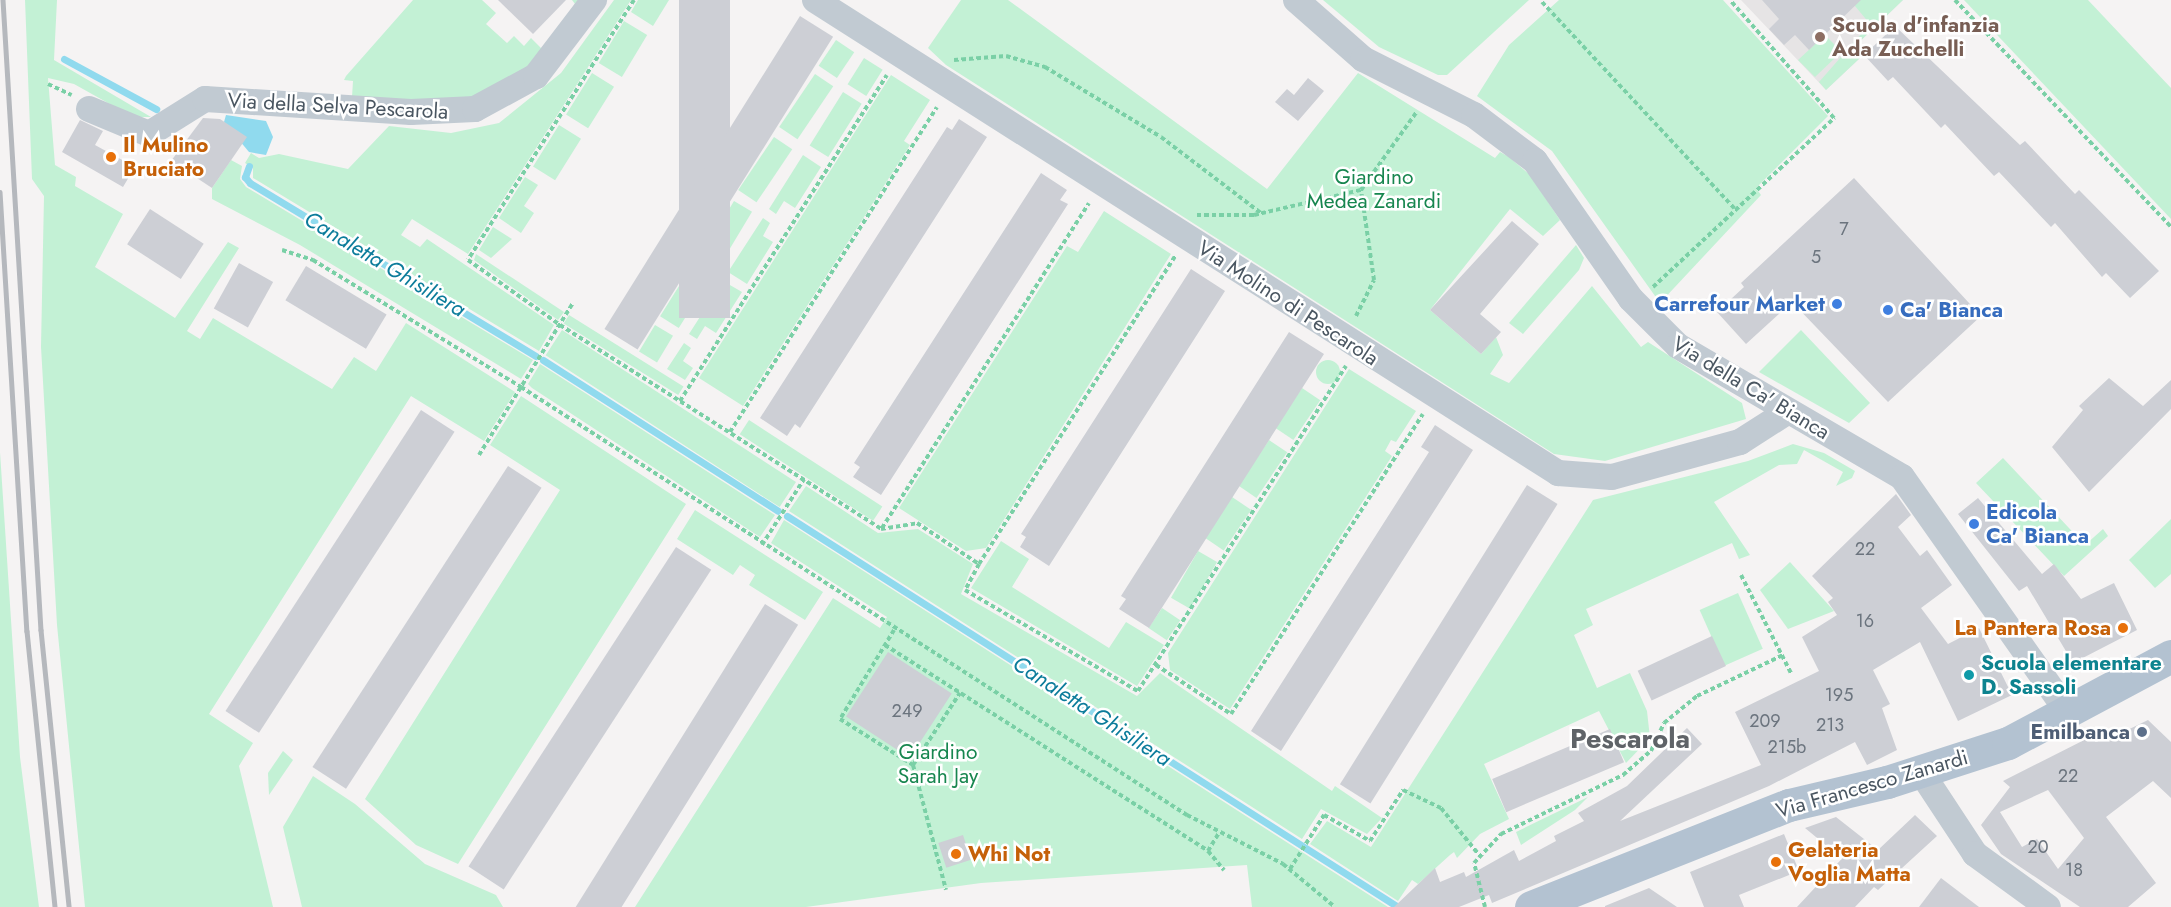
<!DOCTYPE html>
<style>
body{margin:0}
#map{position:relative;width:2171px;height:907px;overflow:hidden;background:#f5f3f3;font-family:Jost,sans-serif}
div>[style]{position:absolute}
.education>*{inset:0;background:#e6e4e5}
.green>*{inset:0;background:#c3f1d5;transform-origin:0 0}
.round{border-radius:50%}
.water>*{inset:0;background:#90daee}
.stream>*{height:7px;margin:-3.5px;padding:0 3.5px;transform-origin:3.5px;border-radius:3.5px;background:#90daee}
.building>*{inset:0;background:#cdcfd5;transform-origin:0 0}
.path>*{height:4px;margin-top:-2px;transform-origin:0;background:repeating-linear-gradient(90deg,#7ad0a6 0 4.5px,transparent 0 7.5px)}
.minor>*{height:26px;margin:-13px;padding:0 13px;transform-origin:13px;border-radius:13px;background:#c1cad2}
.major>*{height:33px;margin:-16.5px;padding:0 16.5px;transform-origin:16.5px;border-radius:16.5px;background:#b3c2d1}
.rail>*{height:4.5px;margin:-2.25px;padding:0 2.25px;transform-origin:2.25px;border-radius:2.25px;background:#b5b8bd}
.dots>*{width:16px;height:16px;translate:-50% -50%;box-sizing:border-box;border:3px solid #fff;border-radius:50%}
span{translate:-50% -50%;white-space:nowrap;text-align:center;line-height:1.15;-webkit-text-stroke:5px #fff;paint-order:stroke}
.number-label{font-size:18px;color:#6b747e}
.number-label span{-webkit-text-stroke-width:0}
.education-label{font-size:21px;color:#785e54;font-weight:700}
.left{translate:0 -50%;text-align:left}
.street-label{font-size:21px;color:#4a5661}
.food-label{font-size:21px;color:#c56008;font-weight:700}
.right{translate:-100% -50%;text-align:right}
.park-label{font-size:21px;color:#17864f}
.shop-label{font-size:21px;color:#366cbe;font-weight:700}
.culture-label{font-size:21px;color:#0d838f;font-weight:700}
.service-label{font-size:21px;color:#4e5e75;font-weight:700}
.water-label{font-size:22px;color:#0c7c9b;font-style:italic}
.district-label{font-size:27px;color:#5f6368;font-weight:700}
</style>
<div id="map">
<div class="education">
<i style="clip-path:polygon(1741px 0,1903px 0,1852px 49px,1860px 58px,1826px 90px)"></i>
</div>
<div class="green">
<i style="clip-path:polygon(25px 0,57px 0,54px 60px,151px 117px,133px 117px,74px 84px,48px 78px,55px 165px,76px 177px,75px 186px,123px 214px,95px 267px,175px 318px,228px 242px,239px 248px,187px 331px,200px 339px,213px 318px,332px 389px,354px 357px,376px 371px,406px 323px,515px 392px,484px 441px,411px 396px,209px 714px,253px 743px,239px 766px,273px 907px,85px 907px,57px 625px,41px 347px,44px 196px,32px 179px)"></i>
<i style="clip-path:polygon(413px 0,482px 0,496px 13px,486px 24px,507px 43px,514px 36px,524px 46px,531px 38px,542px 49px,575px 4px,572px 0,580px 0,530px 67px,475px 97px,441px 102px,352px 97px,353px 81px,344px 80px,346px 76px)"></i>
<i style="clip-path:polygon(614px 0,631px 0,468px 254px,412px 219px,401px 235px,420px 247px,427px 239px,554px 325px,539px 351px,253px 178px,253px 168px,245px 163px,251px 153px,259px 158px,279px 154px,348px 169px,389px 126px,451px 133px,499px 123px,561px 73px)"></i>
<i style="clip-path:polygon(638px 0,669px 0,653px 26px,631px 12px)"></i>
<i style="clip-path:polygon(961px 0,1008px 0,1267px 189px,1358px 73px,1495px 158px,1500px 152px,1509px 157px,1530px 175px,1560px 220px,1543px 236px,1510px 209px,1430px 310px,1481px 354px,1496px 337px,1503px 355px,1490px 374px,1509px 383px,1592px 286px,1641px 347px,1648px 342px,1742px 403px,1746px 419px,1605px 461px,1554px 454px,946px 65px,928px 48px)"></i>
<i style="clip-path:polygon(1323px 0,1529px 0,1447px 75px,1438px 75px,1379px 47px)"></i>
<i style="clip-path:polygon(1559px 0,1723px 0,1828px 116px,1756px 188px,1761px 195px,1660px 303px,1552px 151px,1477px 96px,1509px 45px)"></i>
<i style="clip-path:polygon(1850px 0,1903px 0,1852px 49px,1860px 58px,1826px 90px,1819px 82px,1870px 24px)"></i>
<i style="clip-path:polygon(1964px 0,2088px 0,2171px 88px,2171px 219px)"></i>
<i style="left:624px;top:21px;width:27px;height:49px;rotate:31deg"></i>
<i style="clip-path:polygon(1825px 35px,1836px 46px,1832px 51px,1837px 56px,1815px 77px,1798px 60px)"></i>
<i style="left:836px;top:40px;width:22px;height:31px;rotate:34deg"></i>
<i style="left:864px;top:58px;width:22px;height:31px;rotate:32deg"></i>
<i style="left:592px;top:73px;width:26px;height:49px;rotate:32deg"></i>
<i style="left:815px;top:74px;width:22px;height:64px;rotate:34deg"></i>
<i style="clip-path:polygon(891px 75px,930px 100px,904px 141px,910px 145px,743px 406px,699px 378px)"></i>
<i style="left:843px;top:92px;width:22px;height:63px;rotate:32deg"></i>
<i style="left:559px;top:125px;width:26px;height:49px;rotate:32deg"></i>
<i style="left:774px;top:137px;width:22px;height:64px;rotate:34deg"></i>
<i style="clip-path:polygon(803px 155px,821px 167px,795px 208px,784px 201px,776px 214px,769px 209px)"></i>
<i style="clip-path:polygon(231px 160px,242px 166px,240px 179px,246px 187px,533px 360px,521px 379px,300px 245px,212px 199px,212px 188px)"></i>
<i style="clip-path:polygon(525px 177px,538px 185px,524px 206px,534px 213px,521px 233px,499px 218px)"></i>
<i style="left:734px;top:201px;width:21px;height:63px;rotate:31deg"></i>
<i style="clip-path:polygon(1104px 211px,1171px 254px,986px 548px,966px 551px,899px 508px,1067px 246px,1078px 252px)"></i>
<i style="clip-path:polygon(763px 218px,770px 223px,763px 236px,773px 242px,747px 284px,728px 272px)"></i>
<i style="clip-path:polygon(493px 227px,512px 239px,491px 258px,479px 250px)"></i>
<i style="clip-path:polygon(1576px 245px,1584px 258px,1579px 270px,1523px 334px,1509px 323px)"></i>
<i style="clip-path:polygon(476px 254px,564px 312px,558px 320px,474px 260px)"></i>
<i style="left:694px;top:262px;width:22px;height:64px;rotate:32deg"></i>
<i style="clip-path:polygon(723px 281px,742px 292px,716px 333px,705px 326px,697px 339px,689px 334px)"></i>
<i style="left:569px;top:315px;width:135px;height:10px;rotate:32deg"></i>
<i style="left:655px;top:325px;width:21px;height:31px;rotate:31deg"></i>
<i style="left:562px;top:330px;width:279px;height:30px;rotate:33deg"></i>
<i style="clip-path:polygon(1801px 330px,1870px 403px,1849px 423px,1759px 372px)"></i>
<i style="clip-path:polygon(684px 343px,691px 348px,683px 361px,693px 368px,685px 380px,667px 369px)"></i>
<i class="round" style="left:1316px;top:360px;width:24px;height:24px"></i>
<i style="clip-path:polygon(540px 364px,775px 515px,760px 537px,532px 388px,528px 384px)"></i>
<i style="clip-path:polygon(1349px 369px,1416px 411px,1396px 442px,1391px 440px,1385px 451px,1392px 456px,1230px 709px,1170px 670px,1168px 653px)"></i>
<i style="left:1302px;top:388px;width:22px;height:48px;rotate:34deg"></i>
<i style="clip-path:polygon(521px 396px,686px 504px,458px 864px,416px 845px,365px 799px,560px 490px,490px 445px)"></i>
<i style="left:749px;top:420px;width:159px;height:17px;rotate:33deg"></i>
<i style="left:1269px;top:440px;width:22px;height:55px;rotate:34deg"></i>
<i style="clip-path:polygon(1793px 444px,1824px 453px,1855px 471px,1852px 478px,1836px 486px,1843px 472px,1804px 450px,1797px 464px,1779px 465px,1714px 502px,1750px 555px,1739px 559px,1732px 543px,1586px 609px,1593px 625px,1574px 635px,1597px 688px,1630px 673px,1647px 711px,1650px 738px,1626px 763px,1599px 711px,1484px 764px,1509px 819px,1480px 834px,1457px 858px,1454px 852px,1450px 855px,1418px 884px,1412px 880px,1398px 901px,1310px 844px,1327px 821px,1371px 847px,1593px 500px,1748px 461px)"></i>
<i style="clip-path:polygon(0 452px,20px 757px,39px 907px,0 907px)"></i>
<i style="clip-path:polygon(2003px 458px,2085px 545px,2103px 529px,2108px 536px,2064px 576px,1976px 483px)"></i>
<i style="clip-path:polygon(806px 486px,878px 533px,918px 529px,973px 564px,961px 594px,1137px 696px,1160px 673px,1332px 791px,1335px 786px,1382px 818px,1367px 834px,1321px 809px,1302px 839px,789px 511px)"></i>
<i style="left:1232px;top:497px;width:23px;height:49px;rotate:34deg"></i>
<i style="clip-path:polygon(695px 510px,823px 592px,805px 620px,749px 585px,755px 575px,740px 565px,733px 575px,677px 539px)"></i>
<i style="clip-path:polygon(2171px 519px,2171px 574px,2155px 588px,2129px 560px)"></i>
<i style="clip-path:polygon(784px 520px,1388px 907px,1252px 907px,1247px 865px,981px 883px,806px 907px,635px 907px,833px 598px,880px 628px,887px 617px,771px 543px)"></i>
<i style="clip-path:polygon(1001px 541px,1029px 559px,1012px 587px,1109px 648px,1126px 622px,1164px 645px,1137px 686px,971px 588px)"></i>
<i style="left:1198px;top:551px;width:22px;height:54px;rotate:30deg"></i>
<i style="clip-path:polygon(1790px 562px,1834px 611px,1788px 629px,1760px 590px)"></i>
<i style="left:1738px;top:593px;width:61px;height:42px;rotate:66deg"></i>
<i style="left:1162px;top:608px;width:22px;height:24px;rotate:34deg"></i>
<i style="clip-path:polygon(283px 751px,293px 760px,269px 795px,268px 773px)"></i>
<i style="clip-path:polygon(313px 776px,355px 804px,425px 864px,496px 895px,503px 907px,302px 907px,283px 827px)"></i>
<i style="clip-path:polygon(1588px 797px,1575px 810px,1521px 845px,1516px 832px)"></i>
</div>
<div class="water">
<i style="clip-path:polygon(226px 115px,266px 121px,273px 137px,266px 155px,249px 152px,224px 122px)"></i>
</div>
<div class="stream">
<i style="left:64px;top:59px;width:105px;rotate:28.5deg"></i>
<i style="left:249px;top:166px;width:12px;rotate:110deg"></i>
<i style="left:245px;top:177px;width:8px;rotate:50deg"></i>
<i style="left:250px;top:183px;width:334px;rotate:31.2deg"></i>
<i style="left:543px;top:360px;width:279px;rotate:32.7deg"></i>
<i style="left:787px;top:516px;width:725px;rotate:32.62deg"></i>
</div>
<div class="building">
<i style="clip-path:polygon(498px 0,566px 0,533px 34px)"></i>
<i style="left:679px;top:0;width:51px;height:318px"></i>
<i style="clip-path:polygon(1762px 0,1861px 0,1809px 50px,1795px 35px,1784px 45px,1769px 29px,1779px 19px)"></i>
<i style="left:800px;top:16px;width:39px;height:369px;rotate:32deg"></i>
<i style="clip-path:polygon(1895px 26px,2020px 145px,2025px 141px,2075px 194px,2079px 190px,2159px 271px,2130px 298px,2106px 273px,2102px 277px,2055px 223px,2051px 227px,1999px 172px,1994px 176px,1945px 124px,1941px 128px,1893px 77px,1888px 81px,1864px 55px)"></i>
<i style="clip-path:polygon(1308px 78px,1324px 91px,1298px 121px,1275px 102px,1287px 89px,1294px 95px)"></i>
<i style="clip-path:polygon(203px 118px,220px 119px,247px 137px,212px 188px,171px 161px)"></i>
<i style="clip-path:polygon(959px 119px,987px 137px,800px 428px,795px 424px,787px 436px,760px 418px,947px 127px,952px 130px)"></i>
<i style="clip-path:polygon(80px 120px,103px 131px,95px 145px,135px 167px,123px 187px,62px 152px)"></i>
<i style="clip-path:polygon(1041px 173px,1067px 190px,1060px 200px,1068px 204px,881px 495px,853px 477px,860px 467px,854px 463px)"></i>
<i style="clip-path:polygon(1854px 178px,1981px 316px,1888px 402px,1792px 302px,1746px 344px,1717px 312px,1744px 287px,1741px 283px)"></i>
<i style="left:150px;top:209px;width:64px;height:42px;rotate:33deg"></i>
<i style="clip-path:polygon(1512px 221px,1539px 244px,1480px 314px,1501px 332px,1481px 354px,1430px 310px)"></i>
<i style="left:239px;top:263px;width:39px;height:52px;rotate:29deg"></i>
<i style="left:306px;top:266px;width:94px;height:40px;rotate:31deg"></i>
<i style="clip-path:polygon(1191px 269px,1225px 291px,1049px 566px,1020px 547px,1026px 537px,1021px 534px)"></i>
<i style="clip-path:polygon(1289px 332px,1324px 354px,1149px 628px,1119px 609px,1126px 599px,1121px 596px)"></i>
<i style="clip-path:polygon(2109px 378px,2143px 406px,2171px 380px,2171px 409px,2089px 492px,2052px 447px,2083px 410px,2079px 406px)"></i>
<i style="left:421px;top:410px;width:40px;height:359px;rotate:33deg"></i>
<i style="clip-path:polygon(1435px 425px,1473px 450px,1281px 751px,1251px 731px,1429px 452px,1421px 447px)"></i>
<i style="left:508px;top:466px;width:40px;height:359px;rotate:33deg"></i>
<i style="left:1527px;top:485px;width:36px;height:353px;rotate:32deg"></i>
<i style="clip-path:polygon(1896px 494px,1911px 515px,1898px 527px,1920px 556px,1927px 550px,1952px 585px,1921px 608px,1948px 644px,1979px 628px,2012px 695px,1958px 721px,1920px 642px,1873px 670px,1890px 704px,1882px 708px,1897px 750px,1867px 765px,1855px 742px,1769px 786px,1492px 903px,1489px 895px,1459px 907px,1394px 907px,1435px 868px,1440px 882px,1464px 872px,1466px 877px,1514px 850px,1519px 861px,1556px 841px,1554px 836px,1584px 821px,1578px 813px,1627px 786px,1687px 728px,1702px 744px,1620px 821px,1761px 765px,1735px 712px,1819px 671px,1802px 637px,1837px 615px,1828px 602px,1833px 598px,1812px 576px)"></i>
<i style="clip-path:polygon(1978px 498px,2042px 574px,2054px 564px,2081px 599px,2114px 583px,2137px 630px,2073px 663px,2027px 586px,2019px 591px,1958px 514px)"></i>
<i style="left:676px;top:547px;width:42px;height:381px;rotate:33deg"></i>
<i style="left:765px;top:604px;width:39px;height:360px;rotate:32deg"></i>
<i style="left:1712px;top:636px;width:33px;height:82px;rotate:65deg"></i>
<i style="left:888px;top:652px;width:76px;height:77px;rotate:33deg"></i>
<i style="clip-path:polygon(evenodd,2148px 720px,2171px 742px,2171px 798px,2153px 781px,2106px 817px,2156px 883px,2128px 907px,2080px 907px,2001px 854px,1981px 825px,2010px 787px,2003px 781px,2102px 731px,2109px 739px,2148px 720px,2048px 790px,2084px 838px,2058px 869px,2037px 839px,2022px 847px,2000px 812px,2048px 790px)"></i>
<i style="left:1610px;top:729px;width:36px;height:128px;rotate:67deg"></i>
<i style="clip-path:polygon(1915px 815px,1937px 836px,1878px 890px,1874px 887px,1855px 907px,1797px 907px,1849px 851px,1839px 856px,1805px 828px,1836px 817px,1878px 850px)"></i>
<i style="clip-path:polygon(1784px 834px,1799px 871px,1739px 895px,1744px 907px,1704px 907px,1690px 872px)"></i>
<i style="left:963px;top:835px;width:26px;height:26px;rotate:72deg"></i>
<i style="clip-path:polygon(1941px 878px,1979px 907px,1919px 907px)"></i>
<i style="clip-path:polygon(1649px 888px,1677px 907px,1605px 907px,1605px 906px)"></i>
</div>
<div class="path">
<i style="left:634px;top:0;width:308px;rotate:122.6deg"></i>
<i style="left:468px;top:260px;width:113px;rotate:35.2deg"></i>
<i style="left:560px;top:325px;width:380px;rotate:32.4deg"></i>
<i style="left:881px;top:529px;width:36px;rotate:-9deg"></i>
<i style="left:917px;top:523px;width:74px;rotate:33.5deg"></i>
<i style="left:979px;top:564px;width:365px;rotate:-57.5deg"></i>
<i style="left:1955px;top:0;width:313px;rotate:46.4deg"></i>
<i style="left:1542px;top:2px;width:282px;rotate:47deg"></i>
<i style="left:954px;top:60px;width:52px;rotate:-4.4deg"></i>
<i style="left:1006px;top:56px;width:41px;rotate:15.8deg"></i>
<i style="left:1045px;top:67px;width:135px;rotate:31.1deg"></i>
<i style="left:1161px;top:137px;width:127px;rotate:37.3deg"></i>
<i style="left:48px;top:84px;width:26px;rotate:25deg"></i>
<i style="left:1197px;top:215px;width:57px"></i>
<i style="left:1254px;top:215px;width:110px;rotate:-13.2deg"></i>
<i style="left:282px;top:250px;width:33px;rotate:18deg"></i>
<i style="left:313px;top:260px;width:244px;rotate:31.4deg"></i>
<i style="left:521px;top:387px;width:792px;rotate:32.73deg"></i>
<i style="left:1187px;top:815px;width:108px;rotate:27deg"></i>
<i style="left:1283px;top:864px;width:67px;rotate:39.6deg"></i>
<i style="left:1653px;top:287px;width:248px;rotate:-43deg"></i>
<i style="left:1834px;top:118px;width:157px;rotate:-131.4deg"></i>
<i style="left:1356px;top:316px;width:40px;rotate:-63.4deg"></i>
<i style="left:1374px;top:280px;width:91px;rotate:-98.2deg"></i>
<i style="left:1361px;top:190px;width:95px;rotate:-54.5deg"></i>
<i style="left:680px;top:401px;width:386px;rotate:-57.6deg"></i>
<i style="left:730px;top:432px;width:385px;rotate:-57.5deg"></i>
<i style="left:479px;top:455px;width:179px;rotate:-58.3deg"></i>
<i style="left:882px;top:528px;width:385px;rotate:-57.5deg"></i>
<i style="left:762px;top:545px;width:78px;rotate:-57.5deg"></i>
<i style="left:979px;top:564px;width:30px;rotate:118deg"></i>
<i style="left:965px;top:590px;width:200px;rotate:30.3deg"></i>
<i style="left:1138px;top:691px;width:386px;rotate:-57.4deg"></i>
<i style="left:1741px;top:575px;width:110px;rotate:63deg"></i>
<i style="left:894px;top:630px;width:104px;rotate:121.2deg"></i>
<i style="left:840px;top:719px;width:86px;rotate:32.2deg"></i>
<i style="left:913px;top:765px;width:86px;rotate:-56.9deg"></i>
<i style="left:885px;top:645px;width:383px;rotate:32.5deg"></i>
<i style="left:1208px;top:851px;width:25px;rotate:50deg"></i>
<i style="left:1156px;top:665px;width:90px;rotate:33.2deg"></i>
<i style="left:1231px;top:714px;width:356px;rotate:-57.4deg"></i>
<i style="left:913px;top:765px;width:129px;rotate:75.2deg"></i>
<i style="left:1208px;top:851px;width:21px;rotate:-59deg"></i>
<i style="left:1290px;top:869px;width:64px;rotate:-57.8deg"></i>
<i style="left:1324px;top:815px;width:53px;rotate:29.5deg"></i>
<i style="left:1370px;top:841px;width:61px;rotate:-57.1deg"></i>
<i style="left:1403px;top:790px;width:42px;rotate:25.3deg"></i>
<i style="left:1441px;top:808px;width:62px;rotate:50.9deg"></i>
<i style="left:1485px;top:907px;width:45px;rotate:-104deg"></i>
<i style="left:1474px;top:863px;width:40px;rotate:-47deg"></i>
<i style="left:1501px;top:834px;width:136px;rotate:-25.8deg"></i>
<i style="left:1623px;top:775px;width:37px;rotate:-41deg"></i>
<i style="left:1651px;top:751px;width:31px;rotate:-65deg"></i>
<i style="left:1664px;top:723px;width:43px;rotate:-39.3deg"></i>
<i style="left:1697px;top:696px;width:95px;rotate:-25.5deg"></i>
</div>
<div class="minor">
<i style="left:815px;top:0;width:881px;rotate:32.48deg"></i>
<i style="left:1558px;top:473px;width:54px;rotate:4.2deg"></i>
<i style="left:1612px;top:477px;width:133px;rotate:-15.3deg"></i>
<i style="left:1740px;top:442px;width:56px;rotate:-32.6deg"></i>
<i style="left:1296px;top:0;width:89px;rotate:41.4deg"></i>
<i style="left:1363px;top:59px;width:124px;rotate:26.8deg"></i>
<i style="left:1474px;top:115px;width:76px;rotate:37deg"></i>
<i style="left:1535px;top:161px;width:168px;rotate:55.2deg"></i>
<i style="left:1631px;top:299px;width:66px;rotate:45deg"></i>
<i style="left:1678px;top:346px;width:259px;rotate:30.3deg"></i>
<i style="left:1902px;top:477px;width:290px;rotate:54.8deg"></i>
<i style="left:89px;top:109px;width:65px;rotate:22.6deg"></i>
<i style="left:149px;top:134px;width:66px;rotate:-32deg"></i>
<i style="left:205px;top:99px;width:206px;rotate:3.6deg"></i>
<i style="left:411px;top:112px;width:64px;rotate:-2.7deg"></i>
<i style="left:475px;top:109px;width:69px;rotate:-28.4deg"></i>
<i style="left:536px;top:76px;width:96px;rotate:-52.7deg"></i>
<i style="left:1921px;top:772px;width:98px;rotate:56.6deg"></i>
<i style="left:1975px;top:854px;width:90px;rotate:36deg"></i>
</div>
<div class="major">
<i style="left:1531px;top:907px;width:277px;rotate:-21.6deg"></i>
<i style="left:1789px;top:805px;width:101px;rotate:-13.2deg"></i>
<i style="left:1887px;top:782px;width:127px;rotate:-17.9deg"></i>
<i style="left:2008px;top:743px;width:185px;rotate:-28.1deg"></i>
</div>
<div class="rail">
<i style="left:3px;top:0;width:631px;rotate:86.55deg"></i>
<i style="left:41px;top:630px;width:278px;rotate:84.2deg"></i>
<i style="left:0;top:192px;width:440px;rotate:86.5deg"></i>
<i style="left:27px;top:631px;width:277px;rotate:84.2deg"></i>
</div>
<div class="dots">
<i style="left:1820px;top:37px;background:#8d6e63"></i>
<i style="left:111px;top:157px;background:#e8710a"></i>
<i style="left:1837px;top:304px;background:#3f7fe0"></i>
<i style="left:1888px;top:310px;background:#3f7fe0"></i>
<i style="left:1974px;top:524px;background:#3f7fe0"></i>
<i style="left:2123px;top:628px;background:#e8710a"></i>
<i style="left:1969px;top:675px;background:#0f9aa8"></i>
<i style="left:2142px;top:732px;background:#5c6f8a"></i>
<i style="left:956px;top:854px;background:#e8710a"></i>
<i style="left:1776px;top:862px;background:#e8710a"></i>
</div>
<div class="number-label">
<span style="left:1844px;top:229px">7</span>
<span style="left:1816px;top:257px">5</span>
<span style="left:1865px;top:549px">22</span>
<span style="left:1865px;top:621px">16</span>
<span style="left:1839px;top:695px">195</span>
<span style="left:907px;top:711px">249</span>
<span style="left:1765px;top:721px">209</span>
<span style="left:1830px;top:725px">213</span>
<span style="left:1787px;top:747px">215b</span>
<span style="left:2068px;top:776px">22</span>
<span style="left:2038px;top:847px">20</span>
<span style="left:2074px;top:870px">18</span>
</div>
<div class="education-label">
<span class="left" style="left:1832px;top:37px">Scuola d'infanzia<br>Ada Zucchelli</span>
</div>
<div class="street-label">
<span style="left:338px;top:106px;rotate:3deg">Via della Selva Pescarola</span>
<span style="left:1288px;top:303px;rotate:33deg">Via Molino di Pescarola</span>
<span style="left:1751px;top:388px;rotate:31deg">Via della Ca' Bianca</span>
<span style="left:1872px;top:784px;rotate:-16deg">Via Francesco Zanardi</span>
</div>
<div class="food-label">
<span class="left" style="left:123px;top:157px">Il Mulino<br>Bruciato</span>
<span class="right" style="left:2111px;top:628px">La Pantera Rosa</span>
<span class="left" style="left:1788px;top:862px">Gelateria<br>Voglia Matta</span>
<span class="left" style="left:968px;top:854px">Whi Not</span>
</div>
<div class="park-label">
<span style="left:1374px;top:189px">Giardino<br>Medea Zanardi</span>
<span style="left:938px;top:764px">Giardino<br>Sarah Jay</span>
</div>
<div class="shop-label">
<span class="right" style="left:1825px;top:304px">Carrefour Market</span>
<span class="left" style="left:1900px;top:310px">Ca' Bianca</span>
<span class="left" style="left:1986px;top:524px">Edicola<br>Ca' Bianca</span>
</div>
<div class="culture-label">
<span class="left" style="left:1981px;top:675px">Scuola elementare<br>D. Sassoli</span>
</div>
<div class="service-label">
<span class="right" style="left:2130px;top:732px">Emilbanca</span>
</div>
<div class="water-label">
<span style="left:385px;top:264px;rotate:31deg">Canaletta Ghisiliera</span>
<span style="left:1092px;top:711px;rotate:33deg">Canaletta Ghisiliera</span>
</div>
<div class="district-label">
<span style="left:1630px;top:739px">Pescarola</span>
</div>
</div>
